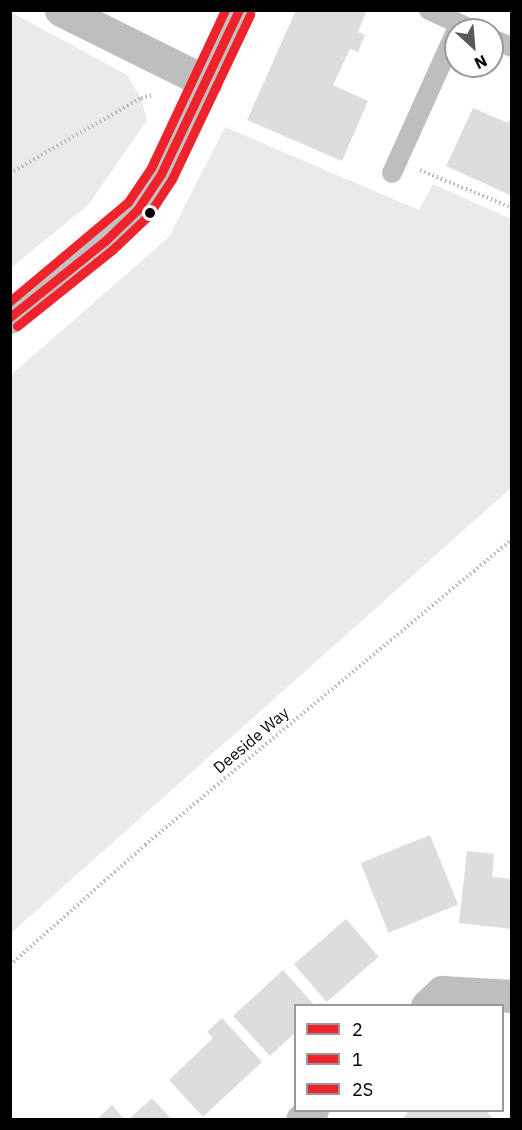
<!DOCTYPE html>
<style>
body{margin:0}
#map{position:relative;width:522px;height:1130px;overflow:hidden;background:#fff;font-family:"IBM Plex Sans",sans-serif}
div>[style]{position:absolute}
.green>*{inset:0;background:#eaeaea}
.building>*{inset:0;background:#ddd;transform-origin:0 0}
.path>*{height:4px;margin-top:-2px;transform-origin:0;background:repeating-linear-gradient(90deg,#b8b8b8 0 1.5px,transparent 0 4.5px)}
.lane>*{height:20px;margin:-10px;padding:0 10px;transform-origin:10px;border-radius:10px;background:#bebebe}
.street>*{height:33px;margin:-16.5px;padding:0 16.5px;transform-origin:16.5px;border-radius:16.5px;background:#bebebe}
.secondary>*{height:33px;margin:-16.5px;padding:0 16.5px;transform-origin:16.5px;border-radius:16.5px;background:#c2c2c2}
.bus-1>*{height:9px;margin:-4.5px;padding:0 4.5px;transform-origin:4.5px;border-radius:4.5px;background:#ee232c}
.bus-2>*{height:9px;margin:-4.5px;padding:0 4.5px;transform-origin:4.5px;border-radius:4.5px;background:#ee232c}
.bus-3>*{height:9px;margin:-4.5px;padding:0 4.5px;transform-origin:4.5px;border-radius:4.5px;background:#ee232c}
.dots>*{width:16px;height:16px;translate:-50% -50%;box-sizing:border-box;border:3px solid #fff;border-radius:50%}
span{translate:-50% -50%;white-space:nowrap;text-align:center;line-height:1.15;-webkit-text-stroke:4.5px #fff;paint-order:stroke}
.street-label{font-size:16px;color:#000}
.frame{position:absolute;inset:0;border:12px solid #000;pointer-events:none}
.legend{position:absolute;left:294px;top:1004px;width:210px;height:108px;box-sizing:border-box;background:#fff;border:2px solid #999;margin:0;padding:8px 10px;list-style:none;font-size:18px;color:#000}
.legend li{display:flex;align-items:center;gap:12px;height:30px}
.legend b{width:30px;border:2px solid #999}
.north{position:absolute;left:444px;top:18px;width:60px;height:60px;box-sizing:border-box;background:#fff;border:2px solid #999;border-radius:50%;rotate:154deg;font-size:16px;font-weight:700;line-height:24px;text-align:center;color:#000}
.north::after{content:'';display:block;margin:auto;width:21px;height:27px;background:#595959;clip-path:polygon(50% 0,100% 100%,50% 72%,0 100%)}
</style>
<div id="map">
<div class="green">
<i style="clip-path:polygon(11px 12px,127px 75px,141px 98px,147px 120px,89px 204px,11px 268px)"></i>
<i style="clip-path:polygon(225px 127px,419px 210px,433px 184px,511px 219px,511px 488px,11px 933px,11px 375px,169px 237px)"></i>
</div>
<div class="building">
<i style="clip-path:polygon(296px 10px,367px 10px,358px 32px,365px 35px,358px 52px,350px 49px,333px 85px,368px 101px,342px 161px,247px 120px)"></i>
<i style="clip-path:polygon(473px 108px,508px 123px,512px 116px,512px 196px,446px 166px)"></i>
<i style="left:430px;top:835px;width:75px;height:75px;rotate:68deg"></i>
<i style="clip-path:polygon(467px 851px,494px 854px,492px 877px,512px 879px,512px 929px,459px 923px)"></i>
<i style="left:346px;top:919px;width:50px;height:69px;rotate:49deg"></i>
<i style="clip-path:polygon(283px 970px,315px 1006px,296px 1006px,296px 1032px,270px 1056px,233px 1016px)"></i>
<i style="clip-path:polygon(222px 1018px,262px 1062px,203px 1117px,169px 1080px,213px 1038px,207px 1032px)"></i>
<i style="clip-path:polygon(152px 1098px,172px 1120px,128px 1120px)"></i>
<i style="clip-path:polygon(112px 1105px,125px 1120px,96px 1120px)"></i>
<i style="clip-path:polygon(409px 1110px,486px 1110px,494px 1120px,402px 1120px)"></i>
</div>
<div class="path">
<i style="left:420px;top:170px;width:100px;rotate:22.4deg"></i>
<i style="left:10px;top:173px;width:151px;rotate:-29.8deg"></i>
<i style="left:141px;top:98px;width:13px;rotate:-13deg"></i>
<i style="left:10px;top:965px;width:181px;rotate:-41.6deg"></i>
<i style="left:145px;top:845px;width:478px;rotate:-39.8deg"></i>
</div>
<div class="lane">
<i style="left:429px;top:10px;width:48px;rotate:24.4deg"></i>
<i style="left:492px;top:39px;width:22px;rotate:22deg"></i>
<i style="left:392px;top:173px;width:156px;rotate:-65.7deg"></i>
</div>
<div class="street">
<i style="left:61px;top:10px;width:162px;rotate:26.4deg"></i>
<i style="left:427px;top:1006px;width:21px;rotate:-43deg"></i>
<i style="left:442px;top:992px;width:70px;rotate:3.3deg"></i>
<i style="left:302px;top:1120px;width:14px;rotate:-45deg"></i>
</div>
<div class="secondary">
<i style="left:10px;top:317px;width:122px;rotate:-38.7deg"></i>
<i style="left:105px;top:241px;width:45px;rotate:-44.1deg"></i>
<i style="left:137px;top:210px;width:43px;rotate:-56.3deg"></i>
<i style="left:161px;top:174px;width:182px;rotate:-64.6deg"></i>
</div>
<div class="bus-1">
<i style="left:10px;top:317px;width:122px;rotate:-38.7deg"></i>
<i style="left:105px;top:241px;width:45px;rotate:-44.1deg"></i>
<i style="left:137px;top:210px;width:43px;rotate:-56.3deg"></i>
<i style="left:161px;top:174px;width:182px;rotate:-64.6deg"></i>
</div>
<div class="bus-2">
<i style="left:17px;top:326px;width:122px;rotate:-38.7deg"></i>
<i style="left:112px;top:250px;width:48px;rotate:-43.3deg"></i>
<i style="left:147px;top:217px;width:45px;rotate:-56.7deg"></i>
<i style="left:172px;top:179px;width:182px;rotate:-64.6deg"></i>
</div>
<div class="bus-3">
<i style="left:10px;top:301px;width:154px;rotate:-40deg"></i>
<i style="left:128px;top:202px;width:41px;rotate:-55.9deg"></i>
<i style="left:151px;top:168px;width:174px;rotate:-64.9deg"></i>
</div>
<div class="dots">
<i style="left:150px;top:213px;background:#000"></i>
</div>
<div class="street-label">
<span style="left:251px;top:740px;rotate:-40deg">Deeside Way</span>
</div>
<div class="frame"></div>
<ul class="legend">
<li><b style="height:8px;background:#ee232c"></b>2</li>
<li><b style="height:8px;background:#ee232c"></b>1</li>
<li><b style="height:8px;background:#ee232c"></b>2S</li>
</ul>
<div class="north">N</div>
</div>
